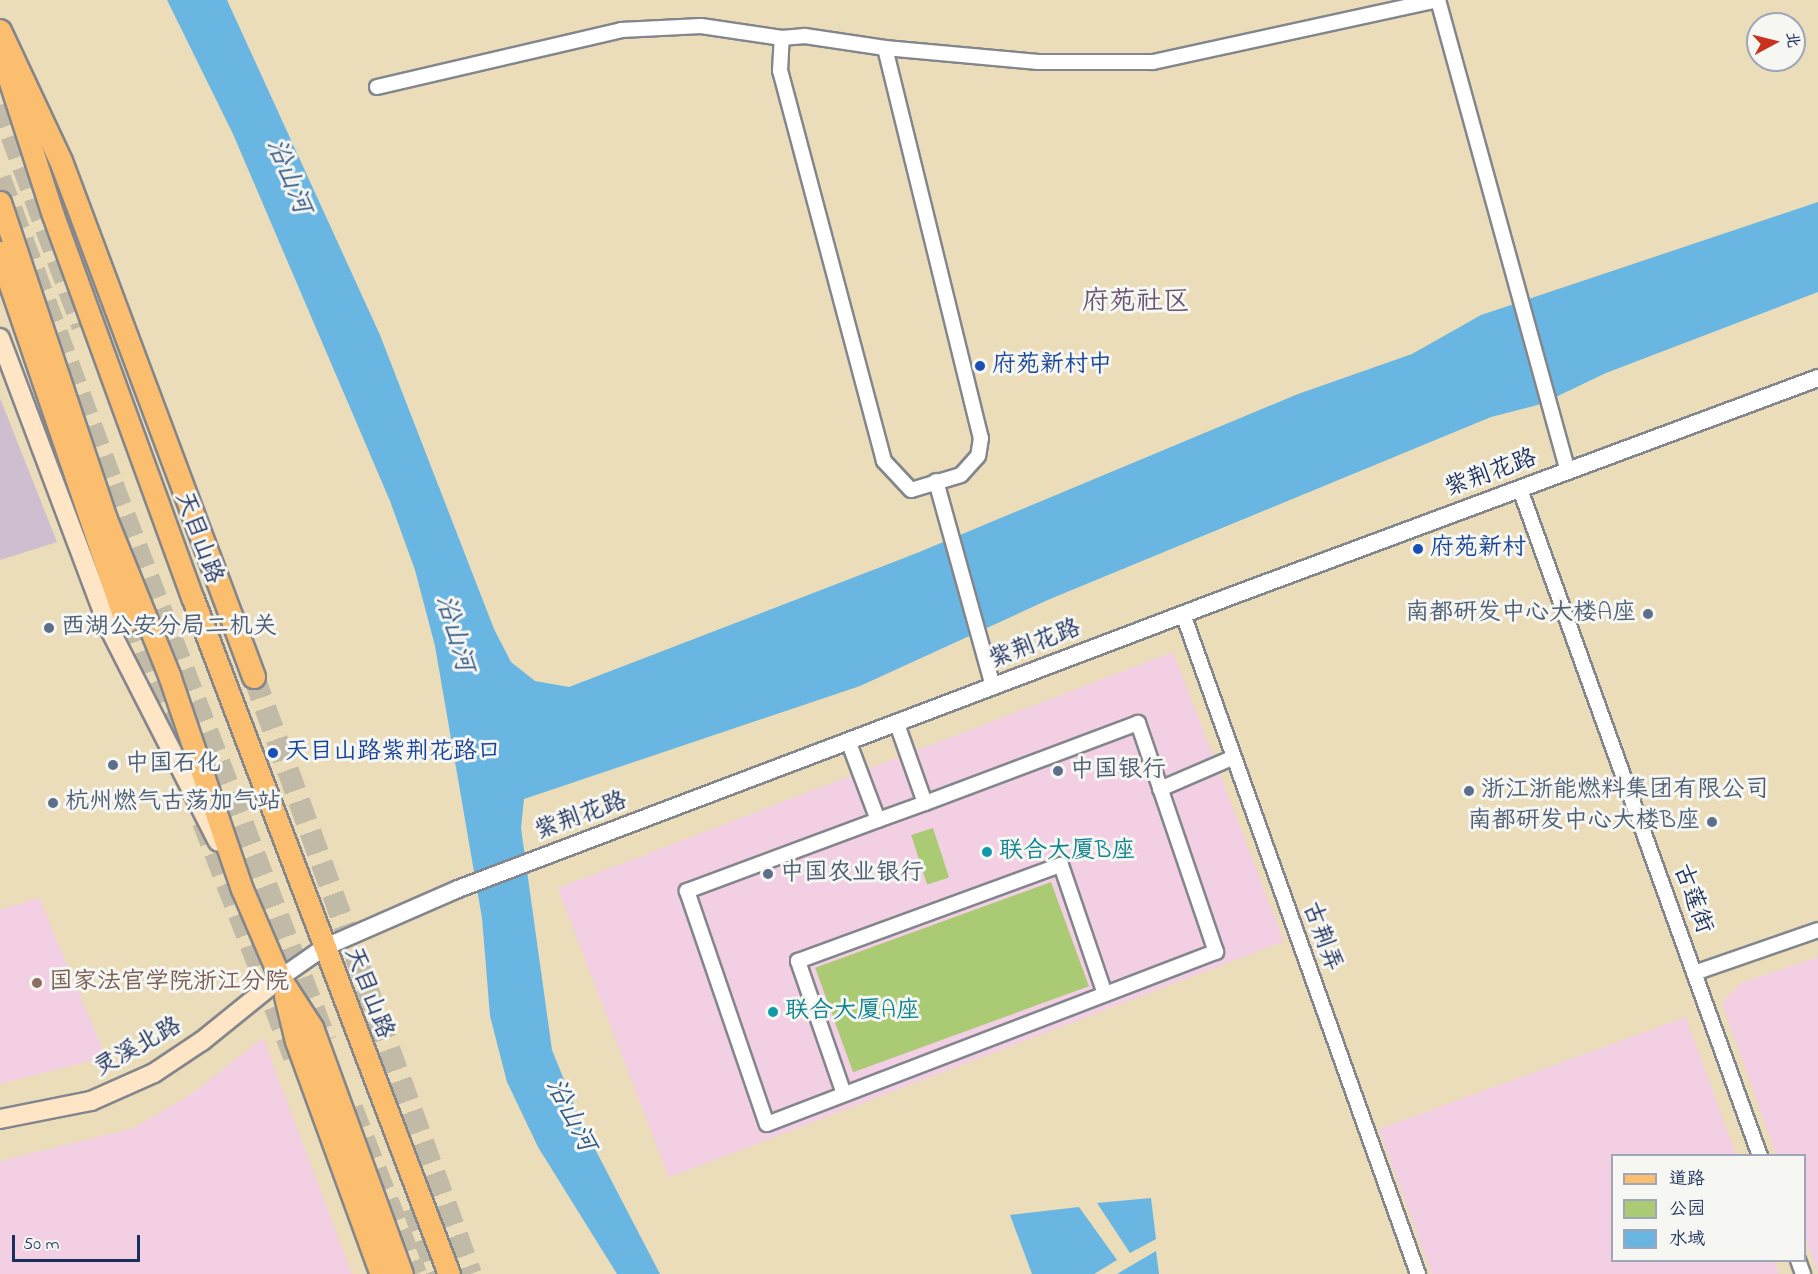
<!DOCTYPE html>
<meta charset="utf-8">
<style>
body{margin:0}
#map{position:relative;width:1818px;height:1274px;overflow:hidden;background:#ebddb9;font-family:"Indie Flower","LXGW WenKai TC",sans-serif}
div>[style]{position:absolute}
.built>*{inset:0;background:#f2cfe2;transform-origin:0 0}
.industrial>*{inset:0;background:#cfbdd0}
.green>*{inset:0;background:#aacb74;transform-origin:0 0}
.water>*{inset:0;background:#69b6e3}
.trunk-tunnel>*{height:22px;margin-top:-11px;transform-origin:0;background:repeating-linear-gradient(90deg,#c1baa7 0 22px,transparent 0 33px)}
.roads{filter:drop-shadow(2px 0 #83868c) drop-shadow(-2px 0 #83868c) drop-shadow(0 2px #83868c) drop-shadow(0 -2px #83868c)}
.minor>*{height:14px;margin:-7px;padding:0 7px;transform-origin:7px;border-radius:7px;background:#fff}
.tertiary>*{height:16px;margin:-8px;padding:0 8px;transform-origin:8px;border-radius:8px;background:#fff}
.secondary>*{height:18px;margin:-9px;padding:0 9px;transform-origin:9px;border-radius:9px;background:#fde5c5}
.primary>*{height:21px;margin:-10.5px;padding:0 10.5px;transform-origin:10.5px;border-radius:10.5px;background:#fbbd6e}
.trunk>*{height:22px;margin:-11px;padding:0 11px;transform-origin:11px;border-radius:11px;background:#fbbd6e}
.dots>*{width:16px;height:16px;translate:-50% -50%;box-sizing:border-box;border:3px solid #f6f6f2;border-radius:50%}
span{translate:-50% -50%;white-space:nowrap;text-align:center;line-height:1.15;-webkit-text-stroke:6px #f6f6f2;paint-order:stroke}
.transit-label{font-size:24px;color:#164399}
.left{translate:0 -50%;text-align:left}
.street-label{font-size:24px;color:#1b2f5e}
.service-label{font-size:24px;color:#4e5e75}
.right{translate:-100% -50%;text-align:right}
.culture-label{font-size:24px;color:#0d838f}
.education-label{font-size:24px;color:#785e54}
.water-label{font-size:26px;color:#325886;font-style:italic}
.quarter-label{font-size:27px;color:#685572}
.legend{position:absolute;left:1611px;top:1154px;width:195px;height:108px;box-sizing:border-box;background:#f6f6f2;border:2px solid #9ea6b7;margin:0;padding:8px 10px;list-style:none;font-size:18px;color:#1b2f5e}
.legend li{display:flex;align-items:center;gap:12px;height:30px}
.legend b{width:30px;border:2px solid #9ea6b7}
.north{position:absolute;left:1746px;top:12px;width:60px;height:60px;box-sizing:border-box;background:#f6f6f2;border:2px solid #9ea6b7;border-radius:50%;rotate:83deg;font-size:16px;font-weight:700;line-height:24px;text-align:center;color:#1b2f5e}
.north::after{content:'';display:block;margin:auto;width:21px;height:27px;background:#c8321e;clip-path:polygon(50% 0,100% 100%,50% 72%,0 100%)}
.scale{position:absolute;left:12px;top:1235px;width:128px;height:27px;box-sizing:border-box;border:3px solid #1b2f5e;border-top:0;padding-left:8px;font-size:18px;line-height:21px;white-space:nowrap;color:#1b2f5e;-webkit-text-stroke:4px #f6f6f2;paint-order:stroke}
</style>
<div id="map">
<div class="built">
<i style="left:1173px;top:652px;width:310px;height:659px;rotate:69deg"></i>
<i style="clip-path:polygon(39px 898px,106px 1057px,0 1084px,0 910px)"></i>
<i style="clip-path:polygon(1818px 957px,1818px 1274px,1805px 1236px,1804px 1156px,1776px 1155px,1722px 1003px,1741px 983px)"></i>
<i style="clip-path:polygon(1686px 1017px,1736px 1155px,1612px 1156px,1612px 1260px,1774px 1261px,1779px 1274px,1432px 1274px,1379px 1129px)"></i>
<i style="clip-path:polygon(263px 1038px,352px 1274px,0 1274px,0 1161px,134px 1128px,191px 1094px)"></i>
</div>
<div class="industrial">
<i style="clip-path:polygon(0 398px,57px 542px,0 560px)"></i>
</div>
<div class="green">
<i style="left:933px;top:828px;width:52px;height:23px;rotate:72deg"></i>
<i style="left:1051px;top:882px;width:111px;height:251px;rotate:70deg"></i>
</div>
<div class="water">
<i style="clip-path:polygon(167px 0,227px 0,380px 335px,494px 629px,511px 662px,535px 681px,569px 687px,917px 553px,1298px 394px,1412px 354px,1481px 315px,1818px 202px,1818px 292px,1606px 373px,1541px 404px,1491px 417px,1050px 599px,860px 686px,524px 799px,521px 828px,552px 1050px,581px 1122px,660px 1274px,617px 1274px,538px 1147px,507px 1082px,490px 1016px,482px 918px,435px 646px,415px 570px,390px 501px,233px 134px)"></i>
<i style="clip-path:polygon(1151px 1198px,1156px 1239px,1130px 1253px,1097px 1203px)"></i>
<i style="clip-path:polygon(1079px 1207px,1117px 1260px,1094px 1274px,1032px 1274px,1010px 1215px)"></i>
<i style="clip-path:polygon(1156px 1251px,1159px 1274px,1117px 1274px)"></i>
</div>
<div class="trunk-tunnel">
<i style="left:0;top:105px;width:236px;rotate:69.6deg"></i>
<i style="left:0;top:178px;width:327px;rotate:69.8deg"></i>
<i style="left:113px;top:485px;width:595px;rotate:69.04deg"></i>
<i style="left:126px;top:622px;width:116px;rotate:69.2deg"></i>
<i style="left:254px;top:677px;width:635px;rotate:70.02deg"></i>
<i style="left:203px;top:822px;width:252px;rotate:68.8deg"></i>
<i style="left:352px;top:1108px;width:178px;rotate:68.9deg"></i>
<i style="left:413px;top:1208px;width:70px;rotate:70deg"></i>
</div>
<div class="roads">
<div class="minor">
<i style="left:1438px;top:0;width:489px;rotate:74.6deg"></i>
<i style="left:805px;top:36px;width:81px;rotate:8.5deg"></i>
<i style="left:885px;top:48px;width:402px;rotate:76.2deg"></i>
<i style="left:981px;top:438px;width:18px;rotate:99deg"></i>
<i style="left:978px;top:456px;width:25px;rotate:132deg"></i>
<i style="left:961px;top:475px;width:52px;rotate:163.3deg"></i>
<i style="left:911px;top:490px;width:40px;rotate:-133deg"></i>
<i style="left:884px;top:461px;width:404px;rotate:-104.9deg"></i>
<i style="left:780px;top:71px;width:33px;rotate:-87deg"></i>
<i style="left:782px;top:38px;width:23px;rotate:-5deg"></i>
<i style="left:885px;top:48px;width:154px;rotate:5.2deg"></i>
<i style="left:1038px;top:62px;width:115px"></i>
<i style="left:1153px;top:62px;width:292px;rotate:-12.3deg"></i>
<i style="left:377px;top:87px;width:251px;rotate:-13.1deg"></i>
<i style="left:621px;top:30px;width:80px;rotate:-2.9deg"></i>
<i style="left:701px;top:26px;width:82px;rotate:8.4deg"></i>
<i style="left:936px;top:481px;width:214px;rotate:74.5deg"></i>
<i style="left:1520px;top:489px;width:709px;rotate:70.21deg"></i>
<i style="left:1183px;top:614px;width:701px;rotate:70.4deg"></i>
<i style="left:849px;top:743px;width:82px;rotate:69.4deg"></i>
<i style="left:878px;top:820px;width:204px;rotate:159.6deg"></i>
<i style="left:687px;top:891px;width:246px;rotate:71.1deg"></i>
<i style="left:767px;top:1124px;width:481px;rotate:-21deg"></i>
<i style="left:1216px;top:952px;width:242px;rotate:-108.8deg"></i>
<i style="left:1138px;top:723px;width:228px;rotate:159.4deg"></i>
<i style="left:925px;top:803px;width:84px;rotate:-109.5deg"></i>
<i style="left:1160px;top:789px;width:78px;rotate:-23.3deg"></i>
<i style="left:878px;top:820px;width:50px;rotate:-19.9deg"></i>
<i style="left:1694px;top:973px;width:131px;rotate:-19.1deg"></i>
<i style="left:844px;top:1094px;width:141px;rotate:-109.1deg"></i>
<i style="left:798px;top:961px;width:280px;rotate:-20.1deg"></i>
<i style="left:1061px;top:865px;width:136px;rotate:71.2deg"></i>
<i style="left:1798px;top:1260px;width:15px;rotate:70deg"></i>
</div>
<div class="tertiary">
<i style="left:280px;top:978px;width:52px;rotate:-34.9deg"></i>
<i style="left:323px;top:948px;width:147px;rotate:-23.6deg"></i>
<i style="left:458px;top:889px;width:830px;rotate:-20.75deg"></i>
<i style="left:1234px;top:595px;width:623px;rotate:-20.38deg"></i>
</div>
<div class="secondary">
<i style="left:0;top:338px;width:308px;rotate:69.4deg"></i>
<i style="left:108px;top:626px;width:242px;rotate:63deg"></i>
<i style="left:0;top:1119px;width:93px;rotate:-11.2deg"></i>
<i style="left:91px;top:1101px;width:69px;rotate:-24deg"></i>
<i style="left:154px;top:1073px;width:58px;rotate:-33.7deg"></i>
<i style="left:202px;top:1041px;width:100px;rotate:-38.9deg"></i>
</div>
<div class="primary">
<i style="left:0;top:51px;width:172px;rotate:72.1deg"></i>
<i style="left:53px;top:215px;width:409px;rotate:70deg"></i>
<i style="left:193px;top:599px;width:722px;rotate:69.23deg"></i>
<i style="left:0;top:202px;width:334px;rotate:71.5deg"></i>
<i style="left:106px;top:519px;width:168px;rotate:68deg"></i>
<i style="left:169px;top:675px;width:226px;rotate:71.2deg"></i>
<i style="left:242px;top:889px;width:97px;rotate:66.9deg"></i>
<i style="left:280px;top:978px;width:59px;rotate:56.9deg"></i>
<i style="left:312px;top:1027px;width:263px;rotate:70deg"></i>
<i style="left:285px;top:996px;width:46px;rotate:76.3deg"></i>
<i style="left:296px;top:1041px;width:248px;rotate:70deg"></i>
</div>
<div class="trunk">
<i style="left:0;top:31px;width:144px;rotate:64.9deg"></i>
<i style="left:61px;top:161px;width:551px;rotate:69.49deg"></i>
<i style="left:0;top:253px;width:390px;rotate:71.1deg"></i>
</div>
</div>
<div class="dots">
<i style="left:980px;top:366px;background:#1a4fb4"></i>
<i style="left:1418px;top:549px;background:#1a4fb4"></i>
<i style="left:1648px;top:614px;background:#5c6f8a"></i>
<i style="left:49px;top:628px;background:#5c6f8a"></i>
<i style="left:273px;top:753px;background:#1a4fb4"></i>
<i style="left:113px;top:765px;background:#5c6f8a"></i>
<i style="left:1058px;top:771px;background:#5c6f8a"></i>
<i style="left:1469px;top:791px;background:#5c6f8a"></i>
<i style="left:53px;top:803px;background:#5c6f8a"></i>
<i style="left:1712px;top:822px;background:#5c6f8a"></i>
<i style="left:987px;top:852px;background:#0f9aa8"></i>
<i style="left:768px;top:874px;background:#5c6f8a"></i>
<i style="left:37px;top:983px;background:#8d6e63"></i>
<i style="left:773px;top:1012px;background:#0f9aa8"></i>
</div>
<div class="transit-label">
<span class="left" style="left:992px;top:366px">府苑新村中</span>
<span class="left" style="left:1430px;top:549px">府苑新村</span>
<span class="left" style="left:285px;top:753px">天目山路紫荆花路口</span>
</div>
<div class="street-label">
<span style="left:1491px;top:474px;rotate:-20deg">紫荆花路</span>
<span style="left:198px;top:538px;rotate:70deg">天目山路</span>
<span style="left:1035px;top:645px;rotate:-21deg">紫荆花路</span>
<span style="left:581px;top:817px;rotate:-20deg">紫荆花路</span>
<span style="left:1692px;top:899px;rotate:70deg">古莲街</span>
<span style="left:1321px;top:937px;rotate:70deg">古荆弄</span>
<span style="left:368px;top:993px;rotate:69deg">天目山路</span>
<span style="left:138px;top:1048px;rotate:-29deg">灵溪北路</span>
</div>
<div class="service-label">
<span class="right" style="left:1636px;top:614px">南都研发中心大楼A座</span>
<span class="left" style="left:61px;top:628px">西湖公安分局二机关</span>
<span class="left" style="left:125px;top:765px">中国石化</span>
<span class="left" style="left:1070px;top:771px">中国银行</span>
<span class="left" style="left:1481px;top:791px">浙江浙能燃料集团有限公司</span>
<span class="left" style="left:65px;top:803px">杭州燃气古荡加气站</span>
<span class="right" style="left:1700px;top:822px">南都研发中心大楼B座</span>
<span class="left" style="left:780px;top:874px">中国农业银行</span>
</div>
<div class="culture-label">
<span class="left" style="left:999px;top:852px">联合大厦B座</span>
<span class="left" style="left:785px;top:1012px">联合大厦A座</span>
</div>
<div class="education-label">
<span class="left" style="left:49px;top:983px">国家法官学院浙江分院</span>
</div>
<div class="water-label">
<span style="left:287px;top:177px;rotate:68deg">沿山河</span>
<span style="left:453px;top:634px;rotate:74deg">沿山河</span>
<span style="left:569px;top:1116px;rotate:63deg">沿山河</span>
</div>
<div class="quarter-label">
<span style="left:1136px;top:303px">府苑社区</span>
</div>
<ul class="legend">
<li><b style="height:8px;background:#fbbd6e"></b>道路</li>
<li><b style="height:16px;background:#aacb74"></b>公园</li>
<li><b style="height:16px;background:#69b6e3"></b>水域</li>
</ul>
<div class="north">北</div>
<div class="scale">50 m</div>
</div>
